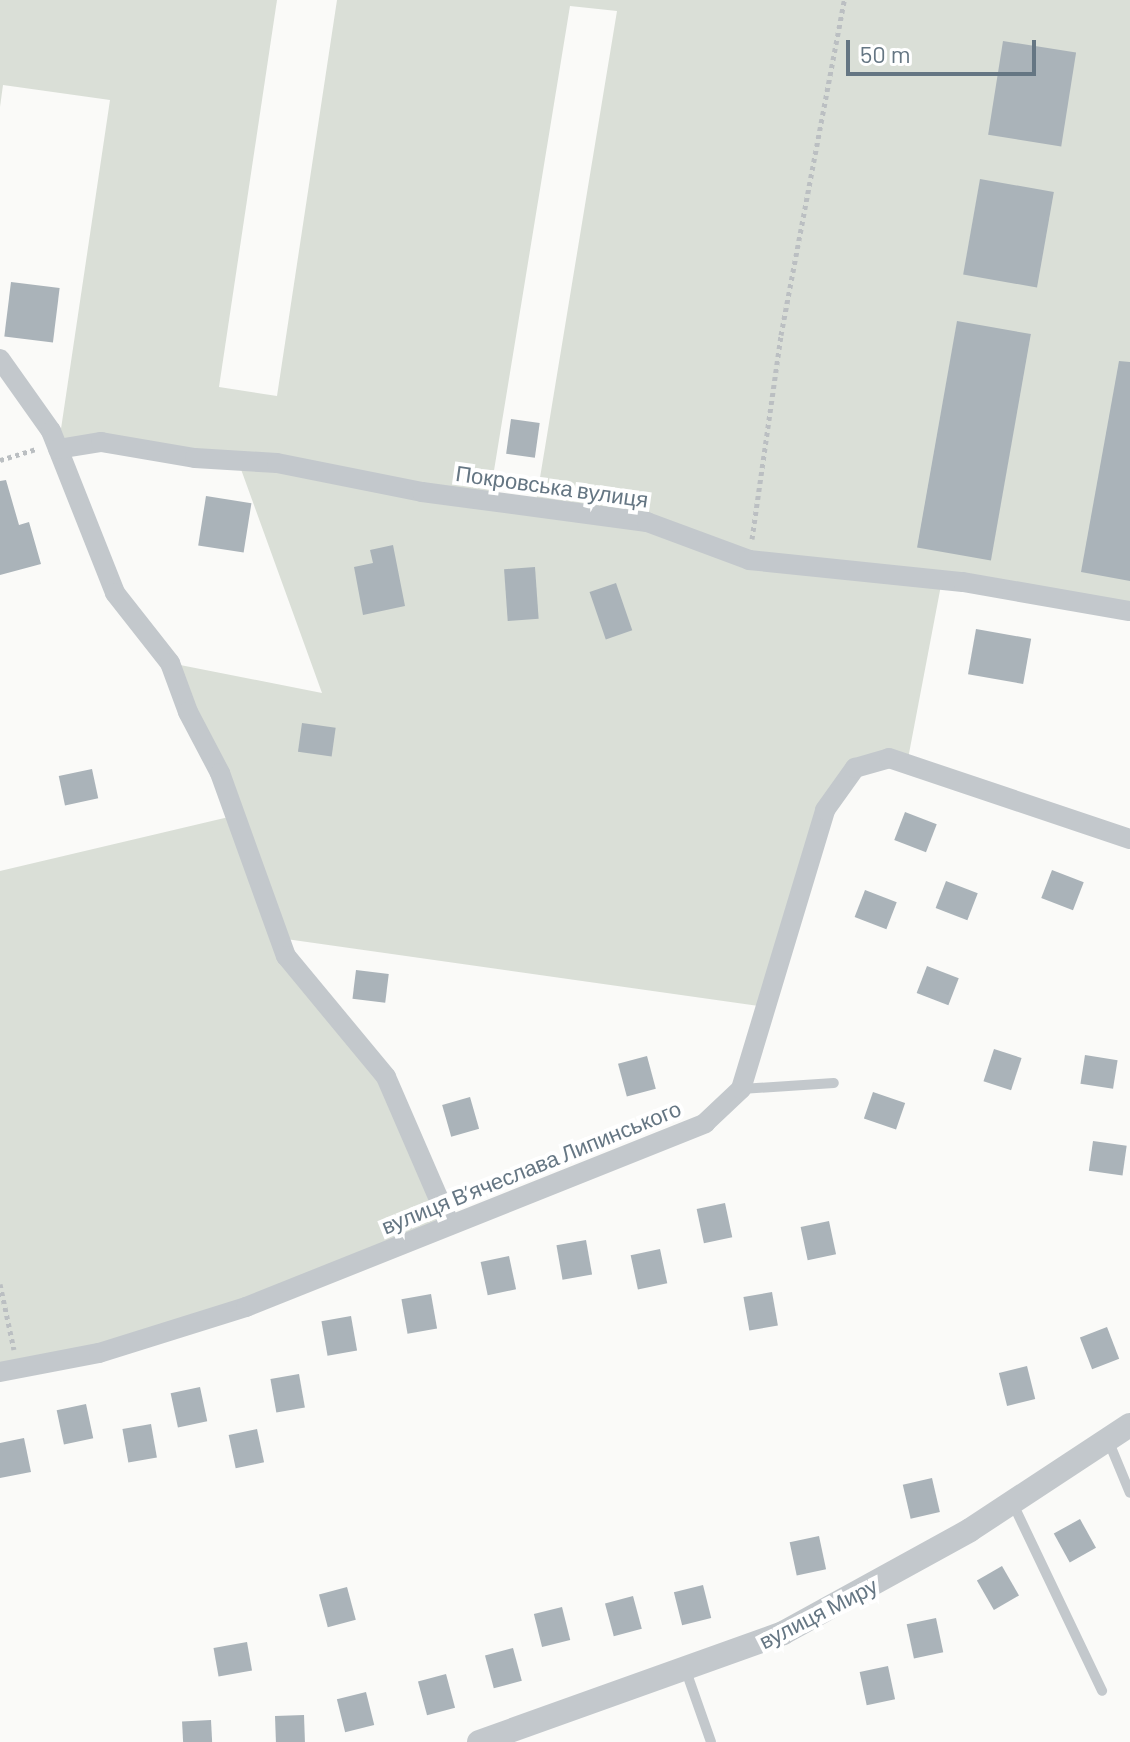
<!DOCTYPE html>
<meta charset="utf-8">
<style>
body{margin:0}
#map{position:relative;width:1130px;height:1742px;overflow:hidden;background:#fafaf8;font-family:Barlow,sans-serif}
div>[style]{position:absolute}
.green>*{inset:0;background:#dadfd7}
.building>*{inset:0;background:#aab3b9;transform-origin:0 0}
.path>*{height:5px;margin-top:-2.5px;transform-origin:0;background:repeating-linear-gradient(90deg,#bbbfc2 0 4px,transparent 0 8px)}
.service>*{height:10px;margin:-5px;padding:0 5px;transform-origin:5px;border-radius:5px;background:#c3c8cc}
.minor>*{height:20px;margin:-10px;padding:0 10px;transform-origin:10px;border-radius:10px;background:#c3c8cc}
.tertiary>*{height:24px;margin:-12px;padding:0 12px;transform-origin:12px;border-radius:12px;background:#c3c8cc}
span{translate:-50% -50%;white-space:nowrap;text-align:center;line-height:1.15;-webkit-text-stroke:8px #fff;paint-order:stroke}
.street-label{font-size:22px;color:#657683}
.scale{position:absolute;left:846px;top:40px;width:190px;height:36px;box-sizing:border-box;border:4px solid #657683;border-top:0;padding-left:10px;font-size:24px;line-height:28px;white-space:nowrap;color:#657683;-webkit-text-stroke:6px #fff;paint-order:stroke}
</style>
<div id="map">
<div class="green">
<i style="clip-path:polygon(evenodd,0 0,277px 0,219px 387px,277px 396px,337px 0,1130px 0,1130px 611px,942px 580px,907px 764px,855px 768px,825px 809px,766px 1007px,279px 938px,386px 1077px,450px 1225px,246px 1307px,0 1372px,0 871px,233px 816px,170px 663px,322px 693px,238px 461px,58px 449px,110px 100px,3px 85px,0 107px,0 0,570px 6px,617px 11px,535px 508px,489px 501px,570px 6px)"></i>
</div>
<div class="building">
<i style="left:1003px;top:41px;width:74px;height:95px;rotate:9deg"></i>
<i style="left:980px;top:179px;width:75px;height:97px;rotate:10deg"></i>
<i style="left:11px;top:282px;width:49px;height:55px;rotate:7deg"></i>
<i style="left:957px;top:321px;width:75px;height:230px;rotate:10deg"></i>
<i style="clip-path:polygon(1119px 361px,1130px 362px,1130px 581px,1081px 572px)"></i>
<i style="left:511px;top:419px;width:29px;height:35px;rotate:8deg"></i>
<i style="clip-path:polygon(6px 480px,19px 525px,29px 522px,41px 564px,0 575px,0 481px)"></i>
<i style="left:206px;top:496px;width:46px;height:50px;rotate:9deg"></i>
<i style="clip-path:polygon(393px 545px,405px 606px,363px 615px,354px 567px,373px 563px,370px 550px)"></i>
<i style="left:535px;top:567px;width:52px;height:31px;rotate:86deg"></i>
<i style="left:616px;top:583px;width:50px;height:28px;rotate:71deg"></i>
<i style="left:976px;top:629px;width:56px;height:46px;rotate:10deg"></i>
<i style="left:302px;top:723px;width:34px;height:29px;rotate:8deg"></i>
<i style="left:92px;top:769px;width:30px;height:34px;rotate:78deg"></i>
<i style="left:905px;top:812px;width:34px;height:30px;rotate:21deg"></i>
<i style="left:1052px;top:870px;width:34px;height:30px;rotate:21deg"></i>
<i style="left:946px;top:881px;width:34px;height:29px;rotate:21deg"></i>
<i style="left:865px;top:890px;width:34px;height:29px;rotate:21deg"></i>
<i style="left:927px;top:966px;width:34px;height:29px;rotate:21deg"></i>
<i style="left:356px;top:970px;width:33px;height:29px;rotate:7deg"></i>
<i style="left:994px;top:1049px;width:29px;height:34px;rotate:18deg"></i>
<i style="left:1085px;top:1055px;width:33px;height:29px;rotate:9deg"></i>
<i style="left:647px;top:1056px;width:34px;height:30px;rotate:75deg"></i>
<i style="left:873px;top:1092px;width:34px;height:28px;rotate:19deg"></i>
<i style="left:470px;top:1097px;width:33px;height:29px;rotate:74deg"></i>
<i style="left:1093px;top:1141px;width:34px;height:30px;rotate:8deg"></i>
<i style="left:725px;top:1203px;width:35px;height:29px;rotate:78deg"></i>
<i style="left:829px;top:1221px;width:34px;height:29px;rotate:78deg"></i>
<i style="left:586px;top:1240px;width:35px;height:30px;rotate:80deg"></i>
<i style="left:660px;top:1249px;width:35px;height:30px;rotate:78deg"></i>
<i style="left:509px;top:1256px;width:34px;height:29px;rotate:78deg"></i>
<i style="left:772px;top:1292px;width:34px;height:29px;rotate:80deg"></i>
<i style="left:431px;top:1294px;width:35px;height:30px;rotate:80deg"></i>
<i style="left:351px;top:1316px;width:35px;height:30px;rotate:80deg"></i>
<i style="left:1107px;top:1327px;width:34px;height:29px;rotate:69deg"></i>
<i style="left:1027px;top:1366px;width:34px;height:29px;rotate:76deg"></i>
<i style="left:299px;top:1374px;width:34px;height:29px;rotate:80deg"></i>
<i style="left:200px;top:1387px;width:35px;height:30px;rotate:78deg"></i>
<i style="left:86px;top:1404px;width:35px;height:30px;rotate:78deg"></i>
<i style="left:151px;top:1424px;width:34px;height:29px;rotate:80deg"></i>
<i style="left:257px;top:1429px;width:34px;height:29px;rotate:78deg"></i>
<i style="clip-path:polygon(24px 1438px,31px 1472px,0 1478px,0 1443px)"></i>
<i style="left:932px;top:1478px;width:35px;height:30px;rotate:77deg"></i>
<i style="left:1080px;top:1519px;width:33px;height:30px;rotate:61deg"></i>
<i style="left:819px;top:1536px;width:34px;height:30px;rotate:78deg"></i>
<i style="left:1002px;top:1566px;width:34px;height:29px;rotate:60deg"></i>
<i style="left:703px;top:1585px;width:34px;height:30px;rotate:76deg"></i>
<i style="left:347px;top:1587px;width:34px;height:29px;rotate:75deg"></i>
<i style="left:633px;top:1596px;width:34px;height:29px;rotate:75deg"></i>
<i style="left:562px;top:1607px;width:34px;height:29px;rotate:76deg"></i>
<i style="left:936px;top:1618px;width:35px;height:30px;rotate:78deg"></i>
<i style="left:247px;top:1642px;width:29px;height:34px;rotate:80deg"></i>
<i style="left:513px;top:1648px;width:34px;height:29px;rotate:75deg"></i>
<i style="left:888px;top:1666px;width:34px;height:29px;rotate:78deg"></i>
<i style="left:446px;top:1674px;width:35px;height:29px;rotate:75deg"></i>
<i style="left:366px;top:1692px;width:34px;height:30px;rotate:76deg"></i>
<i style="left:304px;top:1715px;width:27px;height:29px;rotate:88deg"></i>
<i style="left:211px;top:1720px;width:22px;height:29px;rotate:87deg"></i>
</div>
<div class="path">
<i style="left:0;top:460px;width:39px;rotate:-17deg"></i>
<i style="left:752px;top:539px;width:206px;rotate:-81.9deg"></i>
<i style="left:781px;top:335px;width:341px;rotate:-79.3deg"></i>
<i style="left:0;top:1284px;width:67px;rotate:78deg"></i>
</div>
<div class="service">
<i style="left:741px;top:1089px;width:93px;rotate:-3.7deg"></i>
<i style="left:1108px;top:1440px;width:57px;rotate:67.5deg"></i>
<i style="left:1013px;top:1504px;width:207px;rotate:64.5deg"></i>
<i style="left:686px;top:1671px;width:75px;rotate:70.6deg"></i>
</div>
<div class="minor">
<i style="left:0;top:359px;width:88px;rotate:54.7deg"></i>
<i style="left:51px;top:431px;width:174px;rotate:68.4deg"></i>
<i style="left:115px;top:593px;width:89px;rotate:51.8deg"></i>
<i style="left:170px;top:663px;width:52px;rotate:69.8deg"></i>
<i style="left:188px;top:712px;width:69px;rotate:62.3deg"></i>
<i style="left:220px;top:773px;width:195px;rotate:70.2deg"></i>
<i style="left:286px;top:956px;width:157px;rotate:50.4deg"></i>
<i style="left:386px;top:1077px;width:161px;rotate:66.6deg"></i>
<i style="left:58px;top:449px;width:44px;rotate:-9.2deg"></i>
<i style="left:101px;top:442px;width:95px;rotate:9.7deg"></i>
<i style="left:195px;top:458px;width:82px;rotate:3.5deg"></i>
<i style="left:277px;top:463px;width:148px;rotate:11.3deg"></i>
<i style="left:422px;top:492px;width:227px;rotate:7.6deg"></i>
<i style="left:647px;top:522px;width:109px;rotate:20.4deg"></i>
<i style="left:749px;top:560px;width:215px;rotate:5.9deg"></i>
<i style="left:963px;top:582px;width:169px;rotate:9.9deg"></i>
<i style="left:0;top:1372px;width:101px;rotate:-10.9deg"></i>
<i style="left:99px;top:1353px;width:154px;rotate:-17.4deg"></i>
<i style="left:246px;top:1307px;width:495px;rotate:-21.8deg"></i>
<i style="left:705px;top:1123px;width:50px;rotate:-43.4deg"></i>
<i style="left:741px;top:1089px;width:291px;rotate:-73.2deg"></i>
<i style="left:825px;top:810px;width:52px;rotate:-54.5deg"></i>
<i style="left:855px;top:768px;width:35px;rotate:-16deg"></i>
<i style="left:889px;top:758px;width:254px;rotate:18.6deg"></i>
</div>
<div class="tertiary">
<i style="left:479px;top:1742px;width:323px;rotate:-19.7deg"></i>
<i style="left:783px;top:1633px;width:213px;rotate:-28.8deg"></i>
<i style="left:970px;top:1530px;width:191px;rotate:-33.3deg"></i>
</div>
<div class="street-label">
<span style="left:552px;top:486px;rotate:8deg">Покровська вулиця</span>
<span style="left:531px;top:1167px;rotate:-22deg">вулиця Вʼячеслава Липинського</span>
<span style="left:818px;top:1613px;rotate:-27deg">вулиця Миру</span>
</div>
<div class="scale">50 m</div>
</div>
